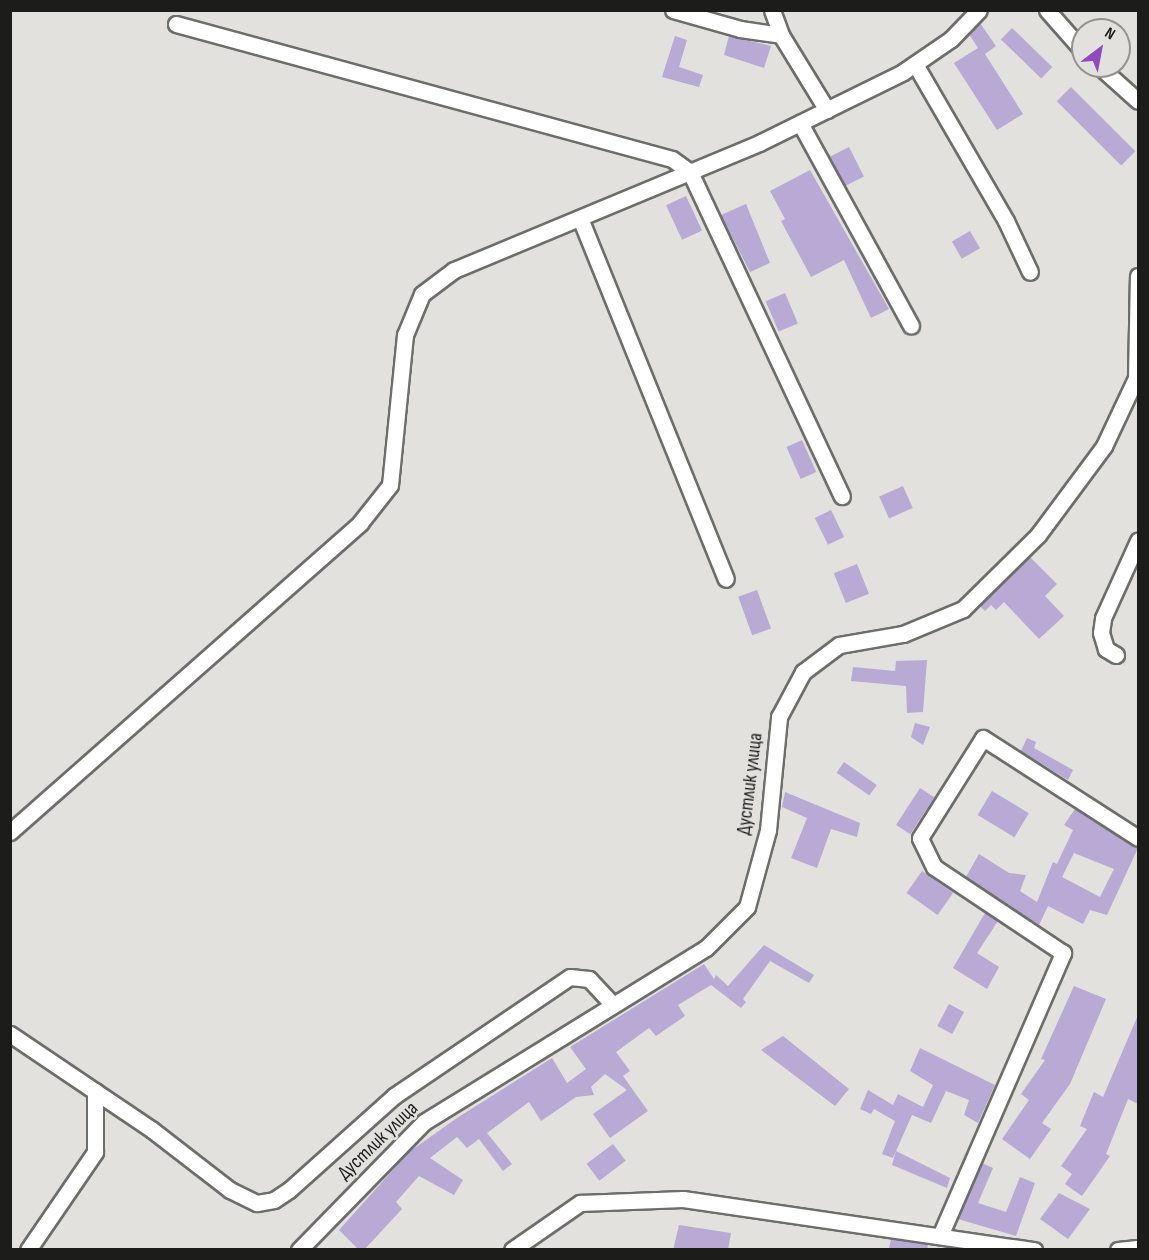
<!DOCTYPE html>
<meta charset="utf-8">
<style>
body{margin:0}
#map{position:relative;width:1149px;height:1260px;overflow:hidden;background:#e2e1dd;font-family:"Sofia Sans Condensed",sans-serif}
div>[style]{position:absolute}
.building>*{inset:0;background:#b8aad4;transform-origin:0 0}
.roads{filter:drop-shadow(2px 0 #6d6d69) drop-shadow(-2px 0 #6d6d69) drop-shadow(0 2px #6d6d69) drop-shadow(0 -2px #6d6d69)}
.minor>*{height:15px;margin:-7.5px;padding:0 7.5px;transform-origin:7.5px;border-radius:7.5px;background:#fff}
span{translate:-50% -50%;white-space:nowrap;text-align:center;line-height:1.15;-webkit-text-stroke:5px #e2e1dd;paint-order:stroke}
.street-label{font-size:20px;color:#1c1c1b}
.frame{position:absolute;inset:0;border:12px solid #1c1c1b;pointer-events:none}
.north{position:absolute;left:1071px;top:18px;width:60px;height:60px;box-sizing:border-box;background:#e2e1dd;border:2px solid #93928f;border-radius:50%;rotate:32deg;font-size:16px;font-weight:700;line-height:24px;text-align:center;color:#1c1c1b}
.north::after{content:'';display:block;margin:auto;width:21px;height:27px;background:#904abe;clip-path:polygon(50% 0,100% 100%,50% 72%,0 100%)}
</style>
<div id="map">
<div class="building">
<i style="clip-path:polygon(980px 23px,996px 46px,985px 54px,1023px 114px,997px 130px,954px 63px,978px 48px,969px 34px)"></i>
<i style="left:1012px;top:28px;width:56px;height:16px;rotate:44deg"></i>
<i style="clip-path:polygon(675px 36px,687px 40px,679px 67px,703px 75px,699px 87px,662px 77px)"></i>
<i style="clip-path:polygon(729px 36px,771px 46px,764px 68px,724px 55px)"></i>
<i style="left:1071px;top:87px;width:91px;height:20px;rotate:45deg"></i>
<i style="left:849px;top:147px;width:33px;height:21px;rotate:63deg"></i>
<i style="clip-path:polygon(810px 170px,889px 309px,871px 318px,844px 260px,811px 277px,781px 221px,785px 219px,770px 191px)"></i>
<i style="left:686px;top:196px;width:38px;height:22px;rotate:65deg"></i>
<i style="clip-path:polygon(746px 204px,770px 263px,750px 272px,721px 215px)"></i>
<i style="left:970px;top:231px;width:20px;height:21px;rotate:60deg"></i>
<i style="left:785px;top:293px;width:33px;height:21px;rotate:67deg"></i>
<i style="left:802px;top:440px;width:35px;height:17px;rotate:66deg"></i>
<i style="left:903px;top:486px;width:24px;height:26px;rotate:66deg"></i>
<i style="left:831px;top:510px;width:30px;height:18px;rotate:64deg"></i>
<i style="clip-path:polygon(1030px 557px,1057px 584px,1045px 596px,1064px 616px,1039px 639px,1004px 602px,996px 610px,991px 605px,985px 611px,980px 606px)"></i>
<i style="left:857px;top:564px;width:32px;height:25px;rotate:68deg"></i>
<i style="left:757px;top:590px;width:41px;height:20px;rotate:70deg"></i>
<i style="clip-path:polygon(927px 660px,923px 712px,907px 713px,906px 686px,851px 681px,853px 667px,895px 671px,896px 661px)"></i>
<i style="clip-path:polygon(915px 723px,930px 727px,923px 745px,911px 737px)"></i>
<i style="clip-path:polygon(1027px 738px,1036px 742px,1034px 748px,1073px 770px,1068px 780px,1021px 751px)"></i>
<i style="left:844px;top:762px;width:40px;height:13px;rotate:35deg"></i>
<i style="left:920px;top:788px;width:17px;height:44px;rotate:33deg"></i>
<i style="left:992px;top:791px;width:43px;height:28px;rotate:31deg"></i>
<i style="clip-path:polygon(785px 792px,860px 823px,857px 837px,831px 829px,817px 868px,791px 858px,807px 818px,782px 807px)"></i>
<i style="clip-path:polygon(evenodd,1075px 809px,1138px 848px,1107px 915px,1090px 910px,1083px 924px,1048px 906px,1039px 925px,966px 877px,979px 854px,1009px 873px,1026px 875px,1020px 891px,1037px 902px,1053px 862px,1057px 864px,1073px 830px,1064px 825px,1075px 809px,1074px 853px,1114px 869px,1100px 897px,1062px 877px,1074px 853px)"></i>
<i style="left:922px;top:871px;width:38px;height:27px;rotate:35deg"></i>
<i style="clip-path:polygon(985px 913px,998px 921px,977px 953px,999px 967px,987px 989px,953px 968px)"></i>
<i style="clip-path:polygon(764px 945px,814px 975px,809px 983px,770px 961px,743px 999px,746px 1002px,741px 1008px,711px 985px,678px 1005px,685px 1016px,656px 1036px,649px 1028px,616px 1052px,630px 1071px,623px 1076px,648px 1111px,610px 1138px,593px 1114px,627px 1090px,605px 1074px,591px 1087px,594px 1095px,576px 1097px,541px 1121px,529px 1102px,487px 1133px,512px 1164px,503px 1171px,479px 1139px,467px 1148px,457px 1137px,430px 1158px,463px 1180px,454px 1195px,419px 1176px,396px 1202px,402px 1209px,364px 1250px,359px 1250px,339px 1230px,409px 1152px,457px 1118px,552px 1058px,567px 1083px,586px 1069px,570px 1047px,704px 964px,714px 979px,716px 975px,728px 986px)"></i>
<i style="clip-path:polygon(1074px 986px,1106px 999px,1070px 1084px,1042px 1123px,1051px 1129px,1030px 1159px,1002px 1139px,1029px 1100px,1021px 1094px,1045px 1060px,1041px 1059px)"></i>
<i style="left:949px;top:1004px;width:17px;height:25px;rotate:28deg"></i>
<i style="clip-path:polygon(1138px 1015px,1138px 1104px,1128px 1099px,1106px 1154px,1110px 1156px,1082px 1196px,1065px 1184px,1072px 1174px,1061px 1166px,1087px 1129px,1080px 1126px,1094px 1092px,1103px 1097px)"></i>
<i style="clip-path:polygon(783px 1036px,849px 1089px,835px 1106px,761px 1050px)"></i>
<i style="clip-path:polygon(920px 1048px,995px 1085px,978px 1123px,964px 1115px,969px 1100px,946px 1091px,931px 1123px,912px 1115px,893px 1158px,882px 1154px,895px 1121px,874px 1109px,871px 1114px,860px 1109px,868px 1090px,893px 1105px,898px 1094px,923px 1107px,933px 1085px,910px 1071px)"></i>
<i style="left:613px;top:1144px;width:21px;height:33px;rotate:53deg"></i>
<i style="clip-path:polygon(896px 1151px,950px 1178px,947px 1188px,892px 1165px)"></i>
<i style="clip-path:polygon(982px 1163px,993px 1168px,978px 1203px,1006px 1212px,1020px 1177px,1035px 1183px,1016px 1236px,958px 1219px)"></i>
<i style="clip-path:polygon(1059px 1193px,1090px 1209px,1068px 1239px,1040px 1219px)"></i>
<i style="clip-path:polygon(679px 1225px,731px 1233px,728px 1250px,673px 1250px)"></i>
<i style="clip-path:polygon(891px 1239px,928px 1245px,927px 1250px,895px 1250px,889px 1248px)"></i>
</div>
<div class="roads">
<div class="minor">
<i style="left:673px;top:10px;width:70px;rotate:15.8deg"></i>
<i style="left:740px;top:29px;width:41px;rotate:8.3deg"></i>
<i style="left:772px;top:10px;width:27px;rotate:70deg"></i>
<i style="left:781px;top:35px;width:88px;rotate:58.5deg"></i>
<i style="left:1047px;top:10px;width:55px;rotate:48.7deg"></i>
<i style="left:176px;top:24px;width:514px;rotate:15.23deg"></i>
<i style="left:672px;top:159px;width:22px;rotate:36deg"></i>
<i style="left:690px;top:172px;width:358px;rotate:64.9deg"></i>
<i style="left:915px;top:64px;width:181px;rotate:59.9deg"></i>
<i style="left:1006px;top:221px;width:56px;rotate:64.8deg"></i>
<i style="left:1099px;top:66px;width:52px;rotate:41.9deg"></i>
<i style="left:800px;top:123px;width:231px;rotate:61.3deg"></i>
<i style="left:580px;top:218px;width:389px;rotate:68deg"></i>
<i style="left:1116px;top:655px;width:12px;rotate:-149deg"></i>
<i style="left:1106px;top:649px;width:17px;rotate:-107deg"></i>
<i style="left:1101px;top:633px;width:15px;rotate:-82deg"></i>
<i style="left:1103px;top:618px;width:85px;rotate:-65.6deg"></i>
<i style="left:10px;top:832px;width:467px;rotate:-41.4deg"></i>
<i style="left:360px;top:523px;width:48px;rotate:-51.7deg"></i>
<i style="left:390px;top:485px;width:151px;rotate:-84.3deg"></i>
<i style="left:405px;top:335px;width:44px;rotate:-67.5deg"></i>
<i style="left:422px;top:294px;width:40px;rotate:-37deg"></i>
<i style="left:454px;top:270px;width:330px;rotate:-22.6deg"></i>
<i style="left:759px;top:143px;width:161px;rotate:-26.2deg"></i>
<i style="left:903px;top:72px;width:58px;rotate:-34.5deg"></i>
<i style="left:951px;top:39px;width:40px;rotate:-46deg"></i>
<i style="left:10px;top:1034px;width:170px;rotate:34deg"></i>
<i style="left:151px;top:1129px;width:100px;rotate:37.7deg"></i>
<i style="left:230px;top:1190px;width:30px;rotate:26deg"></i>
<i style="left:257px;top:1203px;width:17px;rotate:-10deg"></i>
<i style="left:274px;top:1200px;width:18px;rotate:-34deg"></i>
<i style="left:289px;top:1190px;width:141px;rotate:-41.8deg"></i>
<i style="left:394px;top:1096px;width:212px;rotate:-34.1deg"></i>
<i style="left:570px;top:977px;width:19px;rotate:6deg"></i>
<i style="left:589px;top:979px;width:35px;rotate:47deg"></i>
<i style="left:940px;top:1236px;width:309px;rotate:-66.5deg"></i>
<i style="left:1063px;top:953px;width:155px;rotate:-146.3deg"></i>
<i style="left:934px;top:867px;width:32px;rotate:-116deg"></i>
<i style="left:920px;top:838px;width:118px;rotate:-57.8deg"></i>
<i style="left:983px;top:738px;width:184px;rotate:32.8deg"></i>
<i style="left:28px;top:1250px;width:119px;rotate:-55.6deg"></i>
<i style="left:95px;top:1152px;width:61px;rotate:-90deg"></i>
<i style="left:299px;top:1250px;width:179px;rotate:-45.7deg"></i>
<i style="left:424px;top:1122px;width:331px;rotate:-31.7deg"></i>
<i style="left:706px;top:948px;width:58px;rotate:-45deg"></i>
<i style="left:747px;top:907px;width:80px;rotate:-74.7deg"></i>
<i style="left:768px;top:830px;width:114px;rotate:-84.4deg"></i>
<i style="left:779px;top:717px;width:51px;rotate:-61.9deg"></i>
<i style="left:803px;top:672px;width:45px;rotate:-36.9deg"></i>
<i style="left:839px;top:645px;width:65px;rotate:-9.8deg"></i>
<i style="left:903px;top:634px;width:65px;rotate:-22.6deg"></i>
<i style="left:963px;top:609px;width:105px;rotate:-44.6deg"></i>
<i style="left:1038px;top:535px;width:111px;rotate:-53.4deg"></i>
<i style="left:1104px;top:446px;width:75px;rotate:-64.8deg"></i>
<i style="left:1136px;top:378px;width:102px;rotate:-88.9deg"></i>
<i style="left:512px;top:1250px;width:83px;rotate:-34.7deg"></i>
<i style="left:580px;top:1203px;width:103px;rotate:-2.2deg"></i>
<i style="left:683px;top:1199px;width:355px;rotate:8.3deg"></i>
<i style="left:1118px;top:1250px;width:19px;rotate:-6deg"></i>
</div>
</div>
<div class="street-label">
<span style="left:750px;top:784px;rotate:-83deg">Дустлик улица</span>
<span style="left:378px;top:1141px;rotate:-44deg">Дустлик улица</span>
</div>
<div class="frame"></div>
<div class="north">N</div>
</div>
